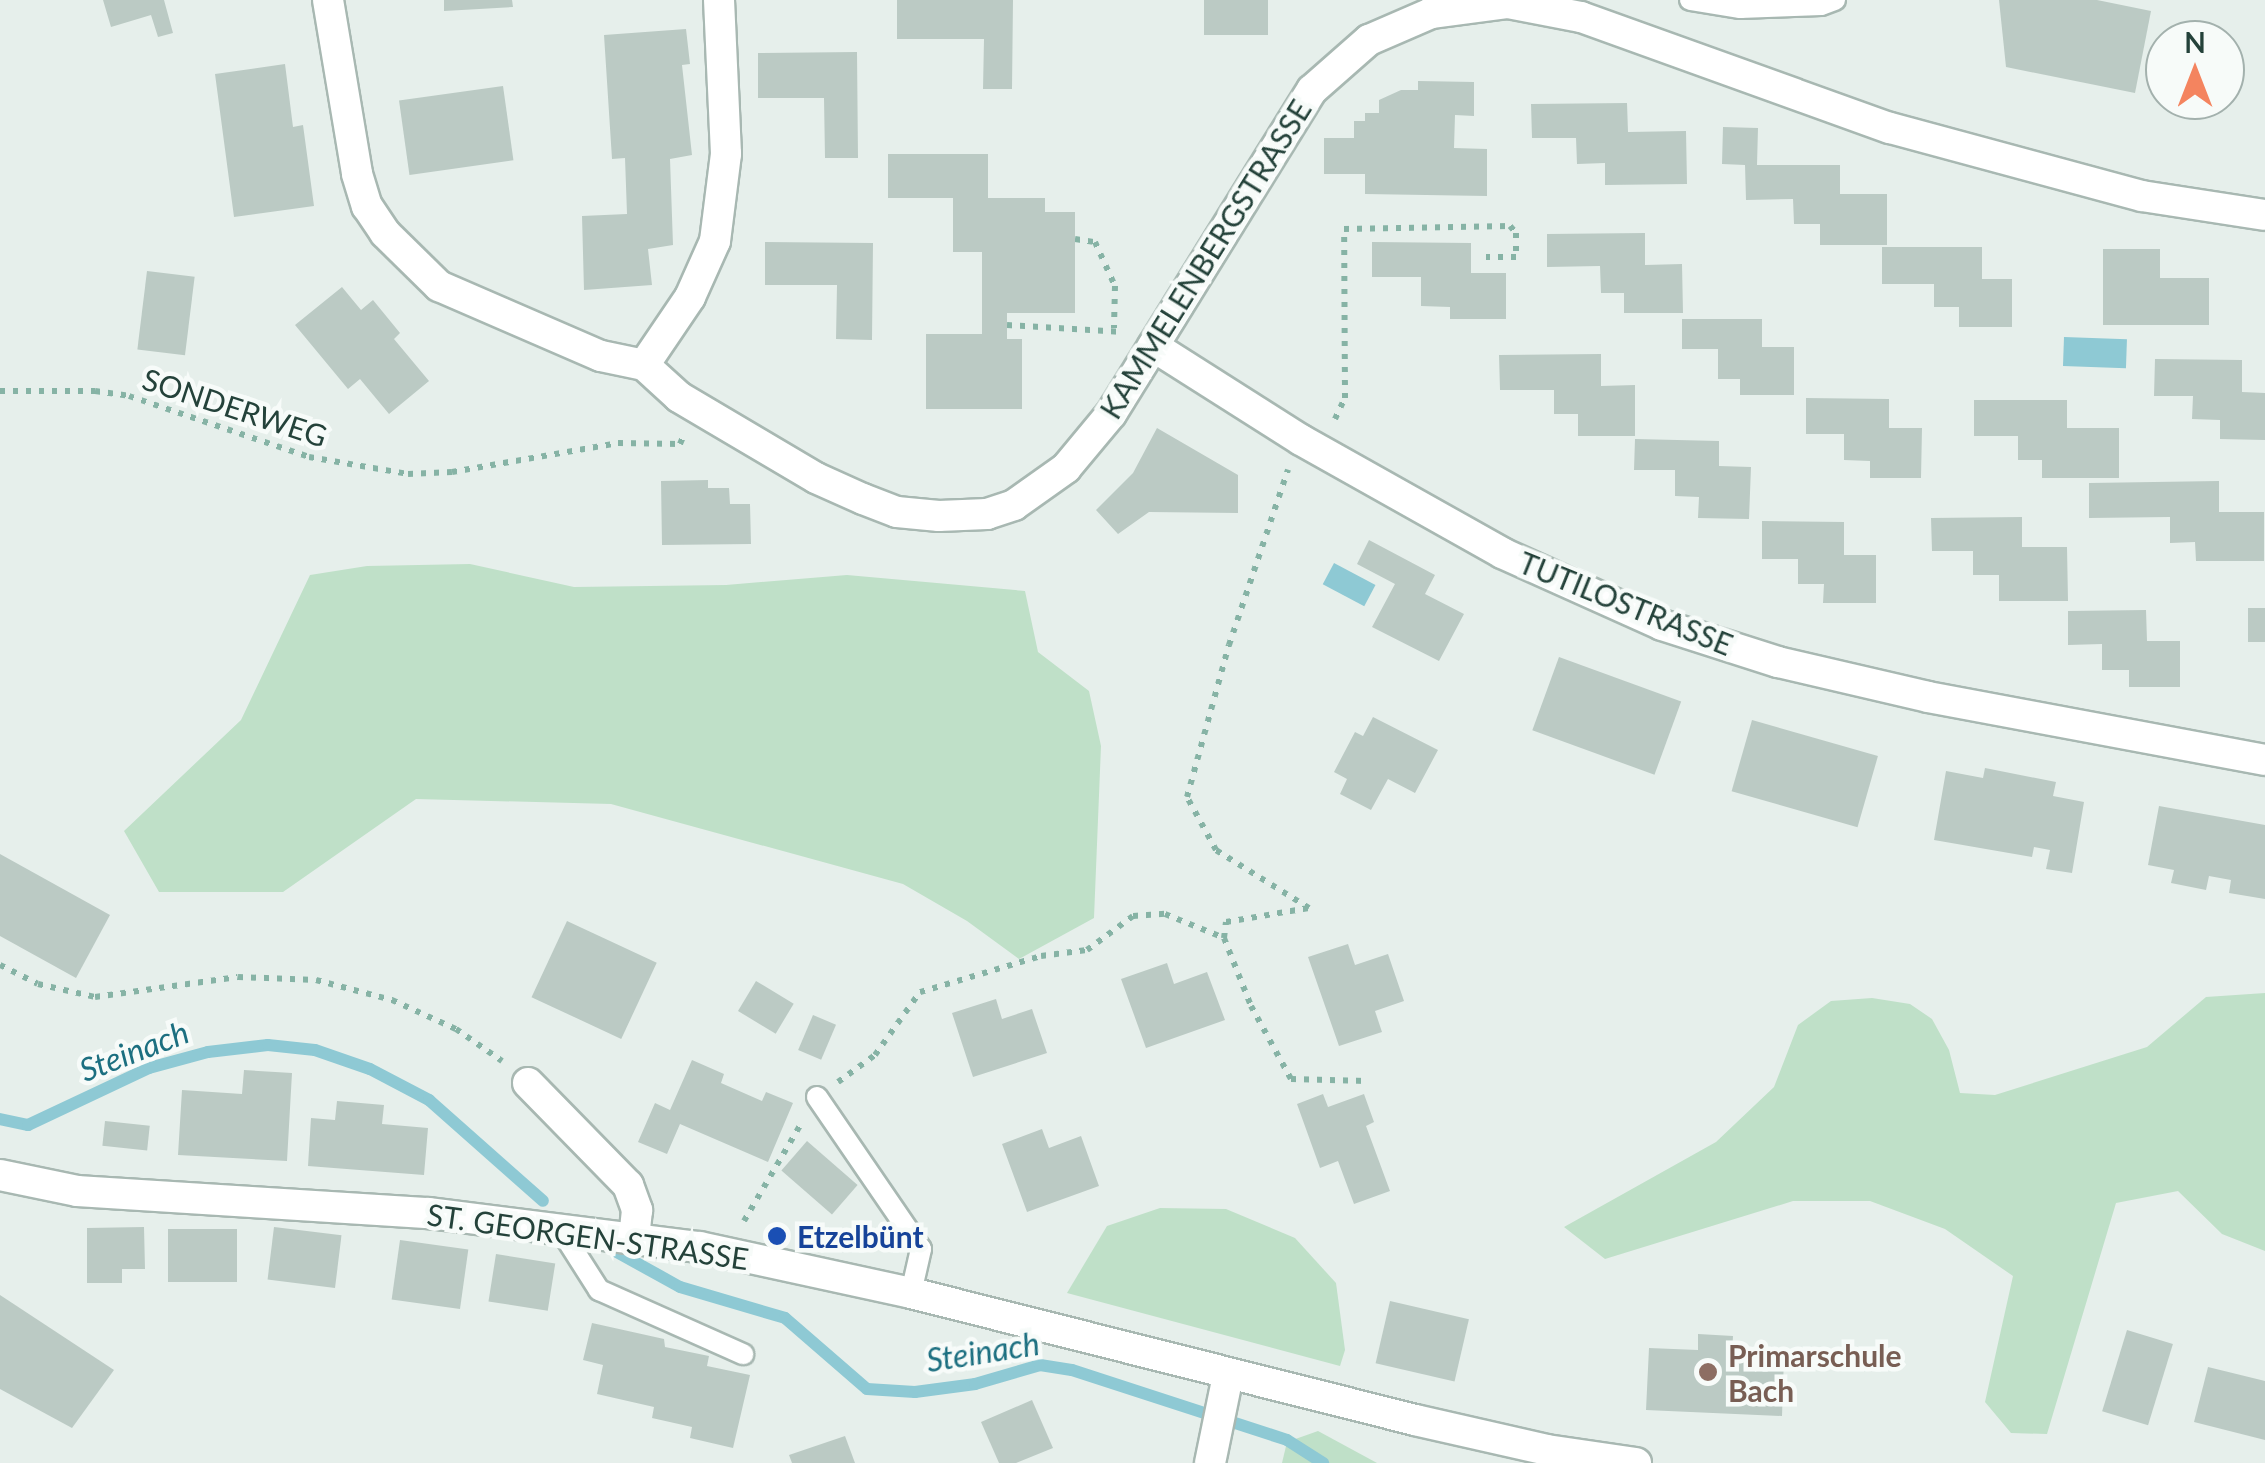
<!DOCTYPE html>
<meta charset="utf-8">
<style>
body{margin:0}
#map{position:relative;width:2265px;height:1463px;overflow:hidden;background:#e6efeb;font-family:Lato,sans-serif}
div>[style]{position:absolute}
.green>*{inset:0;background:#bfe0c8}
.water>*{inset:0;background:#8ec9d4;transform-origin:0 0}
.stream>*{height:12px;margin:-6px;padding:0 6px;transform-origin:6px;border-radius:6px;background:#8ec9d4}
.building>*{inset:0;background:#bbcac4;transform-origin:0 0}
.path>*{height:6px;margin-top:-3px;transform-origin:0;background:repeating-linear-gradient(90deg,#86b3a5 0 5px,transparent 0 13px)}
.roads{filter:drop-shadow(2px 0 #a8b8b2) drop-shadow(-2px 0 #a8b8b2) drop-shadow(0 2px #a8b8b2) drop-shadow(0 -2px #a8b8b2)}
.service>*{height:20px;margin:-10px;padding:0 10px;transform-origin:10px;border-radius:10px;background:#fff}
.minor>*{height:30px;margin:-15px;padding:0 15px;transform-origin:15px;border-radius:15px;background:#fff}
.tertiary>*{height:30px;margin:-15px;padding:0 15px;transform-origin:15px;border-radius:15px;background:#fff}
.dots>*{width:28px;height:28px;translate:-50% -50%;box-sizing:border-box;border:5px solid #f7fbf9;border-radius:50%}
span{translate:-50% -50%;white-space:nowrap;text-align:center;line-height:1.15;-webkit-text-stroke:9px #f7fbf9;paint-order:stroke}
.street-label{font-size:30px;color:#24423a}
.transit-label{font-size:30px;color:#164399;font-weight:700}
.left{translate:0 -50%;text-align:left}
.education-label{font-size:30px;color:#785e54;font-weight:700}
.water-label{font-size:32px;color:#1c6f80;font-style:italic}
.north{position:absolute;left:2145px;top:20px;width:100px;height:100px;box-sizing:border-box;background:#f7fbf9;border:2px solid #a3b1ad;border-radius:50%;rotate:0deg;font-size:28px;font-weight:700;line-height:40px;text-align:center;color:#24423a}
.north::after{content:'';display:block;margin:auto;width:35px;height:45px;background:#f4845f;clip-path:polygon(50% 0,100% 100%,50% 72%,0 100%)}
</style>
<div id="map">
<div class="green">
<i style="clip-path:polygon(470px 564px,574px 587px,726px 585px,847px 575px,1025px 591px,1038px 652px,1089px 691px,1101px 746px,1094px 918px,1019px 959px,967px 921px,903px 884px,611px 804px,416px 799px,283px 892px,159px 892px,124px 831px,241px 720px,310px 575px,367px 566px)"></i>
<i style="clip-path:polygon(2265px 993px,2265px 1251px,2222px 1234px,2178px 1191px,2116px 1203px,2047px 1434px,2011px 1433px,1985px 1402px,2013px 1276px,1945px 1229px,1870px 1201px,1793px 1201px,1605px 1259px,1564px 1227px,1716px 1142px,1774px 1087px,1798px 1025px,1831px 1001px,1872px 998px,1910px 1004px,1932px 1019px,1949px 1050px,1960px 1093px,1995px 1095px,2147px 1047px,2206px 997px)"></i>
<i style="clip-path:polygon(1160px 1208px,1226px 1209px,1295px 1238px,1336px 1283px,1345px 1350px,1340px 1366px,1067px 1293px,1107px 1226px)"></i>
<i style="clip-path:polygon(1318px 1431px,1377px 1463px,1282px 1463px,1287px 1442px)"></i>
</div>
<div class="water">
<i style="left:2064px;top:337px;width:63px;height:29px;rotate:2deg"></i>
<i style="left:1334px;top:563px;width:47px;height:24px;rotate:28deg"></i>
</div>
<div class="stream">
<i style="left:0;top:1119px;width:29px;rotate:12deg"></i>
<i style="left:28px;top:1125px;width:134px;rotate:-25.2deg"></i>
<i style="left:149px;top:1068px;width:61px;rotate:-15.2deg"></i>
<i style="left:208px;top:1052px;width:60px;rotate:-6.7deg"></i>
<i style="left:268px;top:1045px;width:47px;rotate:6.1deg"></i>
<i style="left:315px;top:1050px;width:58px;rotate:19.1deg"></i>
<i style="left:370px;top:1069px;width:67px;rotate:27.7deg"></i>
<i style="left:429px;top:1100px;width:152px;rotate:41.5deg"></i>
<i style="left:615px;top:1251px;width:74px;rotate:29deg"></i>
<i style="left:680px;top:1287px;width:109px;rotate:16.4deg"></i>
<i style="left:785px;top:1318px;width:108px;rotate:40.9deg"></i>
<i style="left:867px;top:1389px;width:48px;rotate:3.6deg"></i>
<i style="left:915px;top:1392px;width:61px;rotate:-7.6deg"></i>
<i style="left:975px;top:1384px;width:68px;rotate:-16.3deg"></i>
<i style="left:1040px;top:1365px;width:32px;rotate:9deg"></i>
<i style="left:1072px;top:1370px;width:226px;rotate:18deg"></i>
<i style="left:1287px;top:1440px;width:43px;rotate:32.6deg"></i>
</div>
<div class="building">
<i style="clip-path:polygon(103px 0,164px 0,173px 33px,158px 37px,151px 15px,111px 27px)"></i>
<i style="clip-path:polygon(444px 0,512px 0,513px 7px,444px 11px)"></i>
<i style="clip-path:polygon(897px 0,1013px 0,1012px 89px,983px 89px,984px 39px,897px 39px)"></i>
<i style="left:1204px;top:0;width:64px;height:35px"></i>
<i style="clip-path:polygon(1999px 0,2097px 0,2151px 11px,2135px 93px,2006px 67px)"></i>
<i style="clip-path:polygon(686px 29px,690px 64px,682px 65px,692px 155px,670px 159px,673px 245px,648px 249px,652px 285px,584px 290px,582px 216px,627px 214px,625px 158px,612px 159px,604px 35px)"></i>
<i style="clip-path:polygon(857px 52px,858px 158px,825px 158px,824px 98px,758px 98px,758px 53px)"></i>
<i style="clip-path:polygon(285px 64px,293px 127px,303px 125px,314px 206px,234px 217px,215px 74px)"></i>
<i style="clip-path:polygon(1418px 81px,1474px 82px,1474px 116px,1455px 115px,1454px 148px,1487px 149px,1487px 196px,1365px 194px,1365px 174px,1324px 174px,1324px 138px,1354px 138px,1354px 121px,1365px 121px,1365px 113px,1379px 113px,1379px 100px,1401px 90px,1418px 90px)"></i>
<i style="left:503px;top:86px;width:75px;height:105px;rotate:82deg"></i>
<i style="clip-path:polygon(1627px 103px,1628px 132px,1686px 131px,1687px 184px,1605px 185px,1605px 163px,1577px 164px,1576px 138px,1532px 138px,1531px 104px)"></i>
<i style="clip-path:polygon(1723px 127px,1758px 128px,1757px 165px,1840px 165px,1840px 194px,1887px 194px,1887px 245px,1820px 245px,1820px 224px,1794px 224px,1793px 199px,1746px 200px,1745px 165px,1722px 164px)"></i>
<i style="clip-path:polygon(888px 154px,988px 154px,988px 198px,1045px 198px,1045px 212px,1075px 212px,1075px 313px,1007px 313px,1007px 339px,1022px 339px,1022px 409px,926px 409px,926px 334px,982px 334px,982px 252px,953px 252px,953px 198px,888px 198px)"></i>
<i style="clip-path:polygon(1645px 233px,1645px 265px,1682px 264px,1683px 313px,1624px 313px,1624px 293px,1601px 293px,1600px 266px,1547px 267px,1547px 234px)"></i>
<i style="clip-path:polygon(765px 242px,873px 243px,872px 340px,836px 339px,837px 285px,765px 285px)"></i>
<i style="clip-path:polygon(1372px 242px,1471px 243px,1471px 273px,1506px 273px,1506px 319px,1450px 319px,1450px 307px,1421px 306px,1421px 277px,1372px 277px)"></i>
<i style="clip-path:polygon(1882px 247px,1982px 247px,1982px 279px,2012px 279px,2012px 327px,1959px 327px,1959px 307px,1934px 307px,1934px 284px,1882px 284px)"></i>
<i style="clip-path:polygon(2103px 249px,2160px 249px,2160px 278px,2209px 278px,2209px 325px,2103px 325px)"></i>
<i style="left:147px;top:271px;width:48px;height:79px;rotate:7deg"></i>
<i style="clip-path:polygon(342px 287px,361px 310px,373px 300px,400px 333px,394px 339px,429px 381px,389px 414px,360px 379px,348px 389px,295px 325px)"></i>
<i style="clip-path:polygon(1682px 319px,1762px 319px,1762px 347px,1794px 347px,1794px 395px,1740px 395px,1740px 379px,1718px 379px,1718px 349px,1682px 349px)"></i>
<i style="clip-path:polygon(1601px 354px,1601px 386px,1635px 385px,1635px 436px,1578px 436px,1578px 414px,1554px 414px,1554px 390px,1500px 390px,1499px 355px)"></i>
<i style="clip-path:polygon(2155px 359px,2242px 360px,2242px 392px,2265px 393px,2265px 440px,2220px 439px,2220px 420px,2192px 419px,2193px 396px,2154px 396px)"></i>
<i style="clip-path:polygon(1806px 398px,1889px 399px,1889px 428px,1922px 428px,1921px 478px,1870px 478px,1870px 461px,1844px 460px,1844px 434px,1806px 434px)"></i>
<i style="clip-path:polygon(1974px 400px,2067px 400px,2067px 428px,2119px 428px,2119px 478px,2042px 478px,2042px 460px,2018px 460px,2018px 436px,1974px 436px)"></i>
<i style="clip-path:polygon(1157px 428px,1238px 475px,1238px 513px,1149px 512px,1118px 534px,1096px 510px,1133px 473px)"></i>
<i style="clip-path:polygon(1635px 439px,1719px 441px,1719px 466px,1751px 467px,1749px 519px,1698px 518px,1699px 497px,1675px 496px,1675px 470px,1634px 470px)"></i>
<i style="clip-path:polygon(708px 480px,708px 488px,729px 488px,730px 504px,750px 504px,751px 544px,662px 545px,661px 481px)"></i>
<i style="clip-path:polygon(2219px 481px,2219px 512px,2264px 512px,2264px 561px,2196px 561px,2195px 542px,2170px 543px,2170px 517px,2089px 518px,2089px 483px)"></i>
<i style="clip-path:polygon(2022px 517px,2022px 547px,2067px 547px,2068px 601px,1999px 601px,1999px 575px,1973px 575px,1973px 551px,1932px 551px,1931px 518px)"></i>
<i style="clip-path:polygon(1762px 521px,1844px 522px,1844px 555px,1876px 555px,1876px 603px,1823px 603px,1824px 584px,1798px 584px,1798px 559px,1762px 559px)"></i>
<i style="clip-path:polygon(1369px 540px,1435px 575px,1425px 594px,1464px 614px,1439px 661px,1372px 627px,1395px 584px,1357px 564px)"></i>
<i style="left:2248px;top:608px;width:17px;height:34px"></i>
<i style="clip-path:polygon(2146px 610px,2147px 641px,2180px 641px,2180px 687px,2129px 687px,2129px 670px,2102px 670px,2102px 644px,2068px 645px,2068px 611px)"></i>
<i style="left:1559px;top:657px;width:130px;height:78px;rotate:20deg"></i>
<i style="clip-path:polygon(1373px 717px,1438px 750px,1415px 793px,1388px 779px,1371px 810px,1340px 794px,1347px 779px,1334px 772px,1355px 732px,1363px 736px)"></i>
<i style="left:1752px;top:720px;width:131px;height:74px;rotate:16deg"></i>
<i style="clip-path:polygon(1985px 768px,2056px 782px,2053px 796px,2084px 802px,2072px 873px,2046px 869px,2050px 850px,2034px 847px,2032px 857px,1934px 840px,1946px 771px,1983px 778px)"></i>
<i style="clip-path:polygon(2159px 806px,2265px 825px,2265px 899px,2229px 893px,2231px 880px,2209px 876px,2206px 890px,2171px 883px,2174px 870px,2148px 865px)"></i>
<i style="clip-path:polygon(0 854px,110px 915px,76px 978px,0 936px)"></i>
<i style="left:567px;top:921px;width:99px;height:84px;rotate:25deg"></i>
<i style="clip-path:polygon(1348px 944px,1355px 965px,1388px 954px,1404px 1001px,1375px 1011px,1382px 1032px,1339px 1046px,1308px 957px)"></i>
<i style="clip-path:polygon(1167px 963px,1174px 984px,1207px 972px,1225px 1020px,1146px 1048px,1121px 979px)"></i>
<i style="left:756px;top:981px;width:44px;height:35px;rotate:31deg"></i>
<i style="clip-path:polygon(996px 999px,1002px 1019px,1032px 1009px,1047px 1053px,973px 1077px,952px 1013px)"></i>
<i style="left:813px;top:1015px;width:25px;height:38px;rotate:23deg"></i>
<i style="clip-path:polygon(692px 1060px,724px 1074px,721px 1083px,762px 1101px,766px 1092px,793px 1103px,768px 1162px,680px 1124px,667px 1154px,638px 1142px,655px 1103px,670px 1110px)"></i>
<i style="clip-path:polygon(244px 1070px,292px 1073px,287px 1161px,178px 1155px,182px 1090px,242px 1094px)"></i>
<i style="clip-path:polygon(1323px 1094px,1328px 1107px,1364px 1094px,1374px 1122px,1366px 1126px,1390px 1191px,1354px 1204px,1338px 1161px,1320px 1168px,1297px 1104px)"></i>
<i style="clip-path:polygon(337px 1101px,384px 1105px,382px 1124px,428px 1128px,424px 1175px,308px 1166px,311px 1118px,335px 1120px)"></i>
<i style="left:105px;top:1121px;width:45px;height:25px;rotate:6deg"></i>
<i style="clip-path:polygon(1042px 1129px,1049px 1148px,1081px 1136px,1099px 1186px,1027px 1212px,1002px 1144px)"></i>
<i style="left:807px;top:1141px;width:67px;height:39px;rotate:41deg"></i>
<i style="clip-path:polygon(144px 1227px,145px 1269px,122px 1269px,122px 1283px,87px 1283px,87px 1228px)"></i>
<i style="left:274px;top:1227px;width:68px;height:53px;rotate:7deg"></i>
<i style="left:237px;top:1229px;width:53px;height:69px;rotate:90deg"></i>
<i style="left:400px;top:1240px;width:69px;height:60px;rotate:8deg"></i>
<i style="left:496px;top:1254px;width:60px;height:48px;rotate:9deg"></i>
<i style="clip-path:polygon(0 1295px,114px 1370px,72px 1428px,0 1389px)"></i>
<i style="left:1390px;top:1301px;width:81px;height:64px;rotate:13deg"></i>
<i style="clip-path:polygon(592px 1323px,664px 1339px,665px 1347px,709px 1356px,707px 1366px,750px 1375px,733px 1448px,690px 1438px,692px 1427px,652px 1418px,654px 1407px,597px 1394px,603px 1365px,583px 1360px)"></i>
<i style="left:2127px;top:1330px;width:48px;height:85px;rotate:17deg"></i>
<i style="clip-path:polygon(1698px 1334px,1733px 1336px,1732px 1354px,1784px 1357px,1782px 1416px,1646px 1410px,1649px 1348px,1698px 1350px)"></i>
<i style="clip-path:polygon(2208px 1367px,2265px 1381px,2265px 1440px,2194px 1422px)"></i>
<i style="clip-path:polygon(1032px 1400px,1053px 1448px,1016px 1463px,999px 1463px,981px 1422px)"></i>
<i style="clip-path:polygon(845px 1436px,855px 1463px,792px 1463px,789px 1455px)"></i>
</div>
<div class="path">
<i style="left:1075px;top:239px;width:20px;rotate:9deg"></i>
<i style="left:1095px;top:242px;width:48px;rotate:65.6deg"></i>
<i style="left:1115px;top:286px;width:42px;rotate:91.4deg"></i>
<i style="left:1007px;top:325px;width:116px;rotate:3.5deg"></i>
<i style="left:0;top:391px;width:95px"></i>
<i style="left:95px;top:391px;width:34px;rotate:8deg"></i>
<i style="left:129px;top:396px;width:190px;rotate:18.7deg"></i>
<i style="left:309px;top:457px;width:100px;rotate:9.7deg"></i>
<i style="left:408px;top:474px;width:44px;rotate:-2.6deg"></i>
<i style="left:452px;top:472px;width:169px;rotate:-9.9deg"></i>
<i style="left:618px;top:443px;width:62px;rotate:0.9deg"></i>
<i style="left:680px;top:444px;width:8px;rotate:-67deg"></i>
<i style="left:1335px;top:419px;width:23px;rotate:-65deg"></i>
<i style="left:1345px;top:398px;width:169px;rotate:-90.3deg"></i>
<i style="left:1344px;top:229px;width:166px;rotate:-1deg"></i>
<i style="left:1510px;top:226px;width:9px;rotate:49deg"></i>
<i style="left:1516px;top:233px;width:24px;rotate:90deg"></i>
<i style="left:1516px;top:257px;width:30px;rotate:180deg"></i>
<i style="left:1224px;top:938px;width:73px;rotate:68.3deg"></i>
<i style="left:1251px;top:1006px;width:83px;rotate:61.3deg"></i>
<i style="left:1291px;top:1079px;width:76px;rotate:1.5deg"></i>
<i style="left:0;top:965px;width:42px;rotate:26.6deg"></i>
<i style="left:38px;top:984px;width:58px;rotate:12.8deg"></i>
<i style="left:95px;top:997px;width:144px;rotate:-8deg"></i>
<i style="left:238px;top:977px;width:78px;rotate:2.2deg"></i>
<i style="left:316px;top:980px;width:79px;rotate:14.7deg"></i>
<i style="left:392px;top:1000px;width:70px;rotate:24.4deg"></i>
<i style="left:456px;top:1029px;width:56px;rotate:34.8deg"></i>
<i style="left:838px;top:1082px;width:46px;rotate:-36.1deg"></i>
<i style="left:875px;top:1055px;width:77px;rotate:-54.5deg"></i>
<i style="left:920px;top:992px;width:126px;rotate:-16.6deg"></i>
<i style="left:1041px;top:956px;width:46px;rotate:-7.4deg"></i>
<i style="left:1087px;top:950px;width:57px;rotate:-36.5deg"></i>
<i style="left:1133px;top:916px;width:32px;rotate:-4deg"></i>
<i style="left:1165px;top:914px;width:64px;rotate:22.1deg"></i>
<i style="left:1224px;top:938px;width:16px;rotate:-83deg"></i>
<i style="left:1226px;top:922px;width:84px;rotate:-9.6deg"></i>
<i style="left:1309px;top:908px;width:110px;rotate:-148.1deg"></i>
<i style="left:1216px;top:850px;width:60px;rotate:-118.7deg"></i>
<i style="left:1187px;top:797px;width:158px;rotate:-74.6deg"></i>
<i style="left:1229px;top:645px;width:185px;rotate:-71.4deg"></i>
<i style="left:744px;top:1221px;width:113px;rotate:-59.6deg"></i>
</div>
<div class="roads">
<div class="service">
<i style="left:1690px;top:0;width:51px;rotate:9.1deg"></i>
<i style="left:1740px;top:8px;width:81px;rotate:-2.1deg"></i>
<i style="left:1821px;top:5px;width:15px;rotate:-20deg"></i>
<i style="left:817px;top:1097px;width:184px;rotate:55.6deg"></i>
<i style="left:921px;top:1249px;width:45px;rotate:102.8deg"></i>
<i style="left:562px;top:1232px;width:69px;rotate:57.5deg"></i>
<i style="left:599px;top:1290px;width:158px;rotate:24deg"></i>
</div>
<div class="minor">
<i style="left:328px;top:0;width:176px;rotate:80.5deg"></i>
<i style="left:357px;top:174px;width:34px;rotate:73deg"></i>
<i style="left:367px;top:206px;width:32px;rotate:56deg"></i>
<i style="left:385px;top:233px;width:76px;rotate:44.5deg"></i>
<i style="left:439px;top:286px;width:176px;rotate:23.4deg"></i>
<i style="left:601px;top:356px;width:44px;rotate:11.8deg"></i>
<i style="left:644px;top:365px;width:82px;rotate:-55.9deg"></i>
<i style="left:690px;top:297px;width:61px;rotate:-65.9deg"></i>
<i style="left:715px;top:241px;width:88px;rotate:-82.8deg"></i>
<i style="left:726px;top:154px;width:154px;rotate:-92.6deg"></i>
<i style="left:1153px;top:346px;width:175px;rotate:32.4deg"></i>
<i style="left:1301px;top:440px;width:231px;rotate:29.3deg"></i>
<i style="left:1502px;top:553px;width:175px;rotate:24.2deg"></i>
<i style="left:1662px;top:625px;width:122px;rotate:17.7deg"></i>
<i style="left:1778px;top:662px;width:154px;rotate:13.1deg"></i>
<i style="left:1928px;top:697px;width:343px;rotate:10.6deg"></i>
<i style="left:644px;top:365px;width:47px;rotate:42.4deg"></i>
<i style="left:679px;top:397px;width:159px;rotate:30.6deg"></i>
<i style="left:816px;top:478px;width:51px;rotate:24.1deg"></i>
<i style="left:863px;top:499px;width:36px;rotate:21deg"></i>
<i style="left:897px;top:512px;width:42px;rotate:5.4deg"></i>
<i style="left:939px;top:516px;width:48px;rotate:-2.4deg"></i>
<i style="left:987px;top:514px;width:28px;rotate:-18deg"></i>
<i style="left:1014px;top:505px;width:64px;rotate:-35.4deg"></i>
<i style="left:1066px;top:468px;width:70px;rotate:-50.2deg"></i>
<i style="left:1111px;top:414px;width:381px;rotate:-58.2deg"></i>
<i style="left:1312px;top:90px;width:76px;rotate:-41.3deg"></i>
<i style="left:1369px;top:40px;width:68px;rotate:-23.5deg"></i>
<i style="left:1431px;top:13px;width:78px;rotate:-7.4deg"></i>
<i style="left:1508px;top:3px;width:74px;rotate:10.9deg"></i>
<i style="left:1581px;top:17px;width:328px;rotate:19.8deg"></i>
<i style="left:1890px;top:128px;width:261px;rotate:15.1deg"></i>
<i style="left:2142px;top:196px;width:124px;rotate:8.8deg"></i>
<i style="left:528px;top:1083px;width:143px;rotate:45.6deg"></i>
<i style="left:628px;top:1185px;width:27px;rotate:70deg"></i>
<i style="left:637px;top:1210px;width:30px;rotate:96deg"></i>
<i style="left:1210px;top:1463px;width:90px;rotate:-78.4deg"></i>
</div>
<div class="tertiary">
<i style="left:0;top:1175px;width:79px;rotate:11.7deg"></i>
<i style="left:77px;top:1191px;width:353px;rotate:3.6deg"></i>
<i style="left:429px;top:1213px;width:273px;rotate:7.2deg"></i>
<i style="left:700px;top:1247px;width:216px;rotate:12.3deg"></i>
<i style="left:911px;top:1293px;width:520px;rotate:14.14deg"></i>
<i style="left:1415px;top:1420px;width:135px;rotate:12.8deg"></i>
<i style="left:1547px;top:1450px;width:90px;rotate:8.3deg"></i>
</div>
</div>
<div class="dots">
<i style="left:777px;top:1236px;background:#1a4fb4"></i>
<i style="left:1708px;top:1372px;background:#8d6e63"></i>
</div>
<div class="street-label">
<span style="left:1205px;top:259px;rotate:-58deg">KAMMELENBERGSTRASSE</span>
<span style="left:235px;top:407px;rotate:18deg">SONDERWEG</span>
<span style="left:1626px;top:603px;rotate:22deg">TUTILOSTRASSE</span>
<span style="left:588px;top:1236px;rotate:8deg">ST. GEORGEN-STRASSE</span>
</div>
<div class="transit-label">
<span class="left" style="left:797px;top:1236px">Etzelbünt</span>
</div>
<div class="education-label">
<span class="left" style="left:1728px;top:1372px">Primarschule<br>Bach</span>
</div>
<div class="water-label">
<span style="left:134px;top:1051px;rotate:-21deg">Steinach</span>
<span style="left:983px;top:1352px;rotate:-9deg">Steinach</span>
</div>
<div class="north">N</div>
</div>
